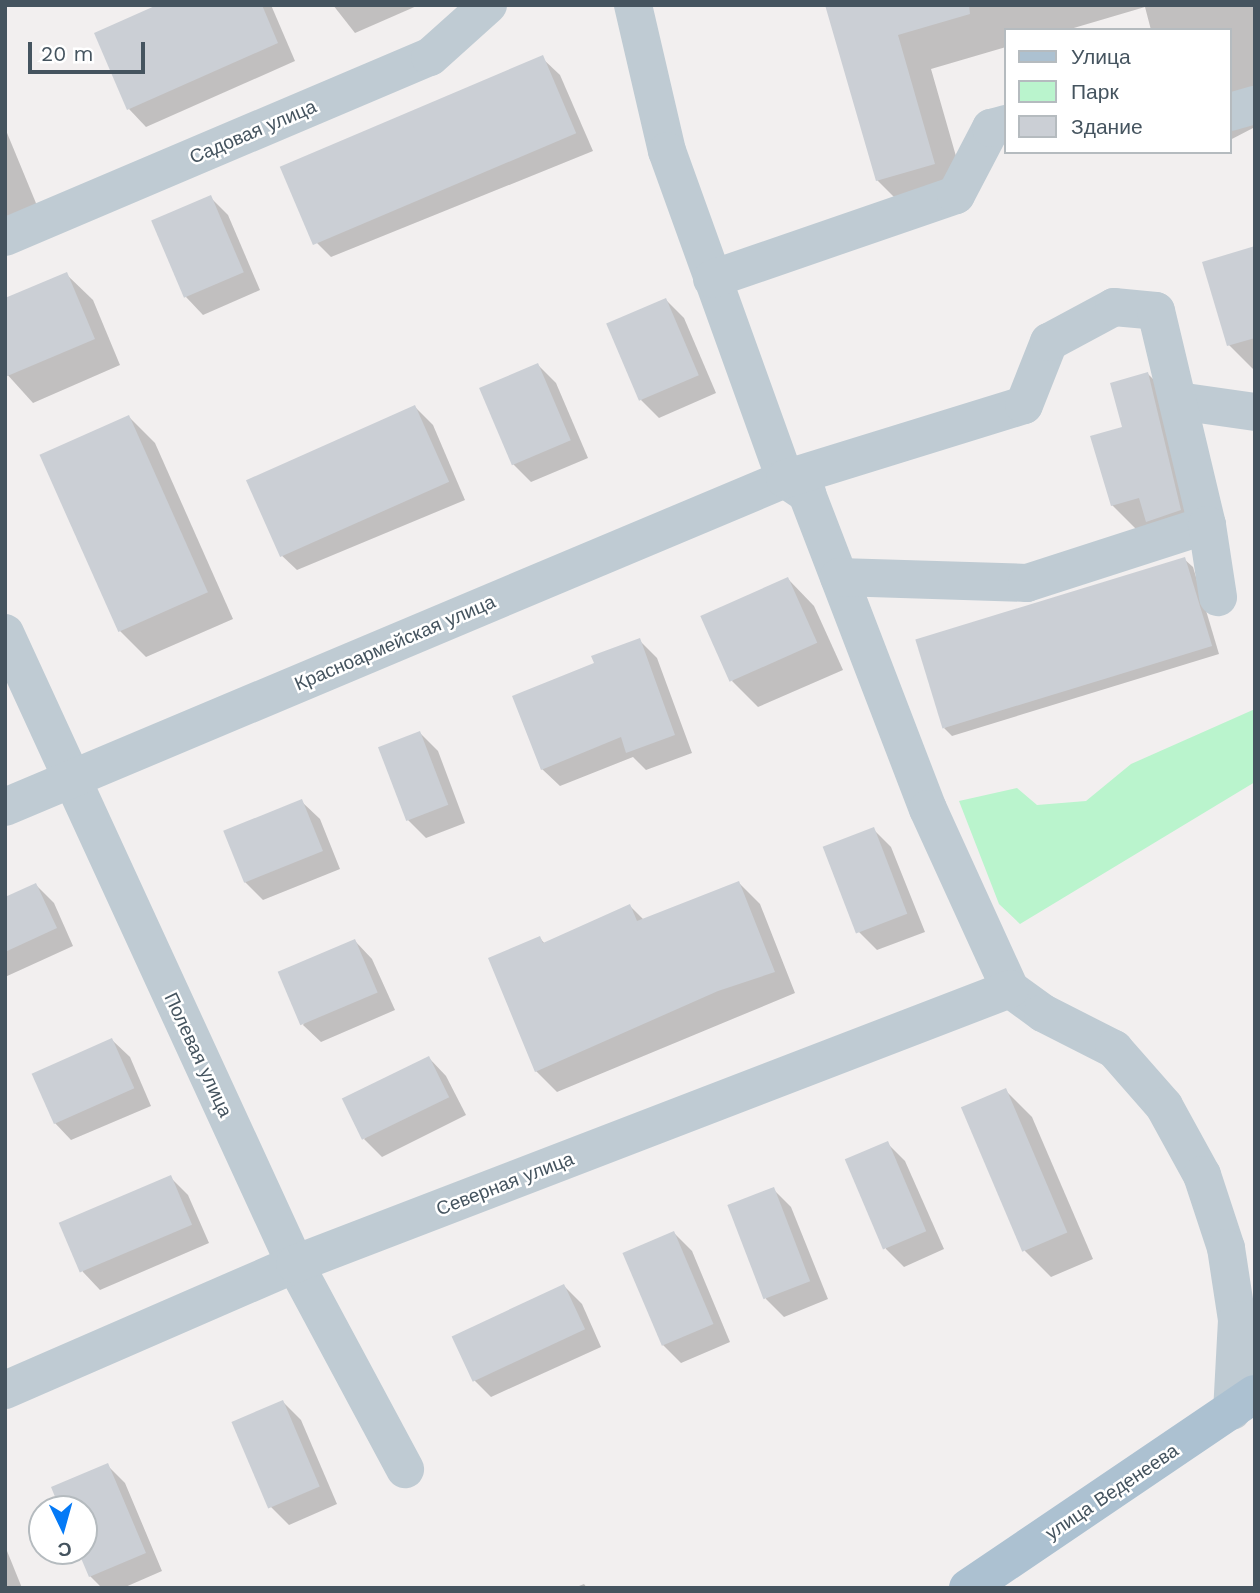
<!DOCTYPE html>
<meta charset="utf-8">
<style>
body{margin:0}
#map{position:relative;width:1260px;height:1593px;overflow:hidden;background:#f2efef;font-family:"Work Sans",sans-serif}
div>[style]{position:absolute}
.green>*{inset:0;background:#baf4cd}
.shadow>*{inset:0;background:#0003}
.building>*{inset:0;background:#cbcfd5;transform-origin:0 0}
.minor>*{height:38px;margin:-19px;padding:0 19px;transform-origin:19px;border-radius:19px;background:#bfcbd3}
.major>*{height:38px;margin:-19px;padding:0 19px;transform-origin:19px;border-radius:19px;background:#acc1d1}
span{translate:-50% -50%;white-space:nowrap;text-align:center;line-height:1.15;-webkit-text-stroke:5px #fff;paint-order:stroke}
.street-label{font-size:19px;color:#45545f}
.frame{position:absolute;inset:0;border:7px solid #45545f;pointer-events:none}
.legend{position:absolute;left:1004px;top:28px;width:228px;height:126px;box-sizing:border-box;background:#fff;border:2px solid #b5bbbf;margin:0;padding:9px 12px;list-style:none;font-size:21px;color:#45545f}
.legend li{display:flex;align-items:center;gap:14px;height:35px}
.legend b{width:35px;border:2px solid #b5bbbf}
.north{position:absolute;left:28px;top:1495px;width:70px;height:70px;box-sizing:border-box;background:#fff;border:2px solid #b5bbbf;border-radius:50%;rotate:175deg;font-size:19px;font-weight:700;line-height:28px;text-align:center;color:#45545f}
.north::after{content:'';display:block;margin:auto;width:24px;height:32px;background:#057af6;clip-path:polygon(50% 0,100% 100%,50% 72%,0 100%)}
.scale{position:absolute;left:28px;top:42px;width:117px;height:32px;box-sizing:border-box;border:4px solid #45545f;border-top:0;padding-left:9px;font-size:21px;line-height:24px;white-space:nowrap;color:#45545f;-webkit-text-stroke:5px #fff;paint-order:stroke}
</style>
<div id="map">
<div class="green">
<i style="clip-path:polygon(1255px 709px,1255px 782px,1020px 924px,999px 904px,959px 801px,1017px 788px,1037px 805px,1086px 801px,1131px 764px)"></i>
</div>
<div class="shadow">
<i style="clip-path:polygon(160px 5px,271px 5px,295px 61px,146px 127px,129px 109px)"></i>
<i style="clip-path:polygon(333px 5px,419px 5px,355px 33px)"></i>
<i style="clip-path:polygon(827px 5px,1255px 5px,1255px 127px,1230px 140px,1230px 30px,1151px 30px,1145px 7px,1067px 30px,1006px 30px,1006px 47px,931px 69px,968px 198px,911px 214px,877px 180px)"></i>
<i style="clip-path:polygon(542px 58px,560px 75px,593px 151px,331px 257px,313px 239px)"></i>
<i style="clip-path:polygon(5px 128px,38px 208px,5px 222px)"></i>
<i style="clip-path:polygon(210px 197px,228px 215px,260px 290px,203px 315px,186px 297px)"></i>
<i style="clip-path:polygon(1255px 248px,1255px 371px,1229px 345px)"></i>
<i style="clip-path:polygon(66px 274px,93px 300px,120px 365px,33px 403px,5px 372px)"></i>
<i style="clip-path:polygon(666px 300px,684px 318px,716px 393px,659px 418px,641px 400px)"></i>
<i style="clip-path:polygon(538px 365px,556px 383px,588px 458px,531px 482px,513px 464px)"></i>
<i style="clip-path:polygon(1148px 374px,1174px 400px,1206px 537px,1138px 531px,1112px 505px,1125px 428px)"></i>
<i style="clip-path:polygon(415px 407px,433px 425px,465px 500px,297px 570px,279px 553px)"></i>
<i style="clip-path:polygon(129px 417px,155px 443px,233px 619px,146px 657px,119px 630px)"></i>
<i style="clip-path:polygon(1184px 559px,1193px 567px,1219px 654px,952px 736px,944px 728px)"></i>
<i style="clip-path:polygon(788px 579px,814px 606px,843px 670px,758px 707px,732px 681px)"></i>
<i style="clip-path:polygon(639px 640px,657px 658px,692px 753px,646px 770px,633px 757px,560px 786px,542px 769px,596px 664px)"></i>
<i style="clip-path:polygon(420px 733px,438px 751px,465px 823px,426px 838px,408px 820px)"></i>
<i style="clip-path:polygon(302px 802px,320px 819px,340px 869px,263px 900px,245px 882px)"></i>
<i style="clip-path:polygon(873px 829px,891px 847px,925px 932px,877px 950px,859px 932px)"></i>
<i style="clip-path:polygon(739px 883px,760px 904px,795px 993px,557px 1092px,536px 1071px,540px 938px,545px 944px,630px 906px,644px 920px)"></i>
<i style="clip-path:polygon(36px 885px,54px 903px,73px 946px,5px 977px,5px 899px)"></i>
<i style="clip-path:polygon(355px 941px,372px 959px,395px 1010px,321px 1042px,303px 1025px)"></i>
<i style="clip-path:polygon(112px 1040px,130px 1057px,151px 1106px,71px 1140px,54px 1122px)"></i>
<i style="clip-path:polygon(429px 1058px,446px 1076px,466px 1115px,382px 1157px,364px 1139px)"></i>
<i style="clip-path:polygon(1005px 1090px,1032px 1117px,1093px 1259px,1051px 1277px,1025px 1251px)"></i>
<i style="clip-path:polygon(887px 1143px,905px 1161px,944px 1249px,904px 1267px,886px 1249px)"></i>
<i style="clip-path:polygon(170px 1177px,188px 1195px,209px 1243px,100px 1290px,83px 1272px,62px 1224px)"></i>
<i style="clip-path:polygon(773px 1189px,791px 1207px,828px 1299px,784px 1317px,766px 1299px)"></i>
<i style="clip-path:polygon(674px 1233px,692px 1251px,730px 1342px,681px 1363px,663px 1345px)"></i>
<i style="clip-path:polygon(564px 1286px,582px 1304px,601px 1347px,491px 1397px,473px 1379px)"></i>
<i style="clip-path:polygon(283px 1402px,301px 1420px,337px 1504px,289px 1525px,271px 1507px)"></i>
<i style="clip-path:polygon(107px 1465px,125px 1483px,162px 1571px,123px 1588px,102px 1588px,90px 1576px,80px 1551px,84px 1551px,84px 1509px,62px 1509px)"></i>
<i style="clip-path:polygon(5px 1546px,22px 1588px,5px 1588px)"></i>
<i style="clip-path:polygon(584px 1584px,587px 1588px,574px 1588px)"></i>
</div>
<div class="building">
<i style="clip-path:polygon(157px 5px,262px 5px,278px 43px,127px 110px,94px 33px)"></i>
<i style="clip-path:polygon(825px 5px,969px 5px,970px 14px,898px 35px,935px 164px,876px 181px)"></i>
<i style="left:543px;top:55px;width:85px;height:286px;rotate:67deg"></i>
<i style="left:211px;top:195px;width:84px;height:65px;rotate:67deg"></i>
<i style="clip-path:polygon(1255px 246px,1255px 338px,1227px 346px,1202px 262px)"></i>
<i style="clip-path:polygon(67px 272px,95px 339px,5px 377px,5px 298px)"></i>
<i style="left:666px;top:298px;width:84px;height:65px;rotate:67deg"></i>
<i style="left:538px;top:363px;width:84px;height:64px;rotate:67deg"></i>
<i style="clip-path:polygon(1148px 372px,1181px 510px,1146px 522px,1139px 498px,1111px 506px,1090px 436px,1122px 427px,1110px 383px)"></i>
<i style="left:415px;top:405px;width:84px;height:185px;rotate:66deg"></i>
<i style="left:129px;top:415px;width:194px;height:98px;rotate:66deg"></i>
<i style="left:1185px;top:557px;width:93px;height:282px;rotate:73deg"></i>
<i style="left:788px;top:577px;width:72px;height:96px;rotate:66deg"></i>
<i style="clip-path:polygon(640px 638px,675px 735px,626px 753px,621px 737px,541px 770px,512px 696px,594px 663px,591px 656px)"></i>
<i style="left:420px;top:731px;width:79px;height:45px;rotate:69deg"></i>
<i style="left:302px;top:799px;width:56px;height:85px;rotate:68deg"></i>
<i style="left:874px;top:827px;width:93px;height:55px;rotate:69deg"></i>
<i style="clip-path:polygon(739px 881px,775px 972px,718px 991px,535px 1072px,488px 958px,540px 936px,543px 943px,630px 904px,637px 921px)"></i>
<i style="clip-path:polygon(36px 883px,57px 928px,5px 952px,5px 897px)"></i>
<i style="left:355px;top:939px;width:58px;height:84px;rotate:67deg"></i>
<i style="left:112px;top:1038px;width:55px;height:88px;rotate:66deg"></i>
<i style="left:429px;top:1056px;width:46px;height:97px;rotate:64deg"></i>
<i style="left:1006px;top:1088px;width:157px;height:49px;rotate:67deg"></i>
<i style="left:888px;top:1141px;width:98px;height:47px;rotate:67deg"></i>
<i style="left:171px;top:1175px;width:54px;height:122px;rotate:67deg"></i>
<i style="left:774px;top:1187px;width:101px;height:50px;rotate:69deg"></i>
<i style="left:674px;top:1231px;width:101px;height:56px;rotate:67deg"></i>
<i style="left:564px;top:1284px;width:50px;height:124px;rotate:65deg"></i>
<i style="left:283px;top:1400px;width:94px;height:56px;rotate:67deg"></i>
<i style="clip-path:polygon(108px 1463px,146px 1553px,89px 1577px,78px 1551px,84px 1551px,84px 1509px,60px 1509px,51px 1487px)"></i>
</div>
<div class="minor">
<i style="left:633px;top:5px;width:150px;rotate:76.9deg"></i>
<i style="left:667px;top:151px;width:349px;rotate:70.2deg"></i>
<i style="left:785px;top:479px;width:27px;rotate:34deg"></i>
<i style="left:807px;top:494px;width:337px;rotate:69deg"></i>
<i style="left:928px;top:809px;width:198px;rotate:65.5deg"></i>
<i style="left:1010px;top:989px;width:41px;rotate:36deg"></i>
<i style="left:1043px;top:1013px;width:80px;rotate:26.9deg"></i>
<i style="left:1114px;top:1049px;width:76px;rotate:48.7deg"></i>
<i style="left:1164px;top:1106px;width:79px;rotate:61.2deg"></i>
<i style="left:1202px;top:1175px;width:77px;rotate:71.8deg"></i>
<i style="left:1226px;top:1248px;width:73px;rotate:81.3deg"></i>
<i style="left:1237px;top:1320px;width:91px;rotate:93.1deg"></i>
<i style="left:1230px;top:112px;width:26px;rotate:-16deg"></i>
<i style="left:5px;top:237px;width:462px;rotate:-23deg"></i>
<i style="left:430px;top:57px;width:78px;rotate:-41.9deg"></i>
<i style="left:712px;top:279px;width:258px;rotate:-19deg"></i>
<i style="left:956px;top:195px;width:76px;rotate:-62.4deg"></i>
<i style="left:991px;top:128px;width:16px;rotate:-15deg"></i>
<i style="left:1178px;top:401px;width:78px;rotate:8.1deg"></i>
<i style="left:839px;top:577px;width:188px;rotate:1.8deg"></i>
<i style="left:1027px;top:583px;width:189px;rotate:-17.9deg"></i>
<i style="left:5px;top:633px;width:694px;rotate:65.32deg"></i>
<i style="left:295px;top:1264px;width:233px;rotate:61.8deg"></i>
<i style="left:5px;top:807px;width:846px;rotate:-22.81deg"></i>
<i style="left:785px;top:479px;width:250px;rotate:-17.2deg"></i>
<i style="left:1024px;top:405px;width:68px;rotate:-68.4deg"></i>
<i style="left:1049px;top:342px;width:74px;rotate:-28.3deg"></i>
<i style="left:1114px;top:307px;width:42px;rotate:5.4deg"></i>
<i style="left:1156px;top:311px;width:220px;rotate:76.6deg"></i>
<i style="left:1207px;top:525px;width:73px;rotate:81.3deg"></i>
<i style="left:5px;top:1390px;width:316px;rotate:-23.5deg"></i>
<i style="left:295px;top:1264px;width:766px;rotate:-21.04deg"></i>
</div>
<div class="major">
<i style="left:968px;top:1588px;width:346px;rotate:-34.1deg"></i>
</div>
<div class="street-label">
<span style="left:253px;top:132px;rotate:-23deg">Садовая улица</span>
<span style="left:395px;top:643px;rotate:-23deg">Красноармейская улица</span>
<span style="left:198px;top:1055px;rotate:65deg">Полевая улица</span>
<span style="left:505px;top:1184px;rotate:-21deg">Северная улица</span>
<span style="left:1112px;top:1492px;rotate:-34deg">улица Веденеева</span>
</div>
<div class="frame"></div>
<ul class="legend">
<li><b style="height:9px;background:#acc1d1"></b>Улица</li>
<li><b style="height:19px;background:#baf4cd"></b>Парк</li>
<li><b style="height:19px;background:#cbcfd5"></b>Здание</li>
</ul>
<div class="north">С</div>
<div class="scale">20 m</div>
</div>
